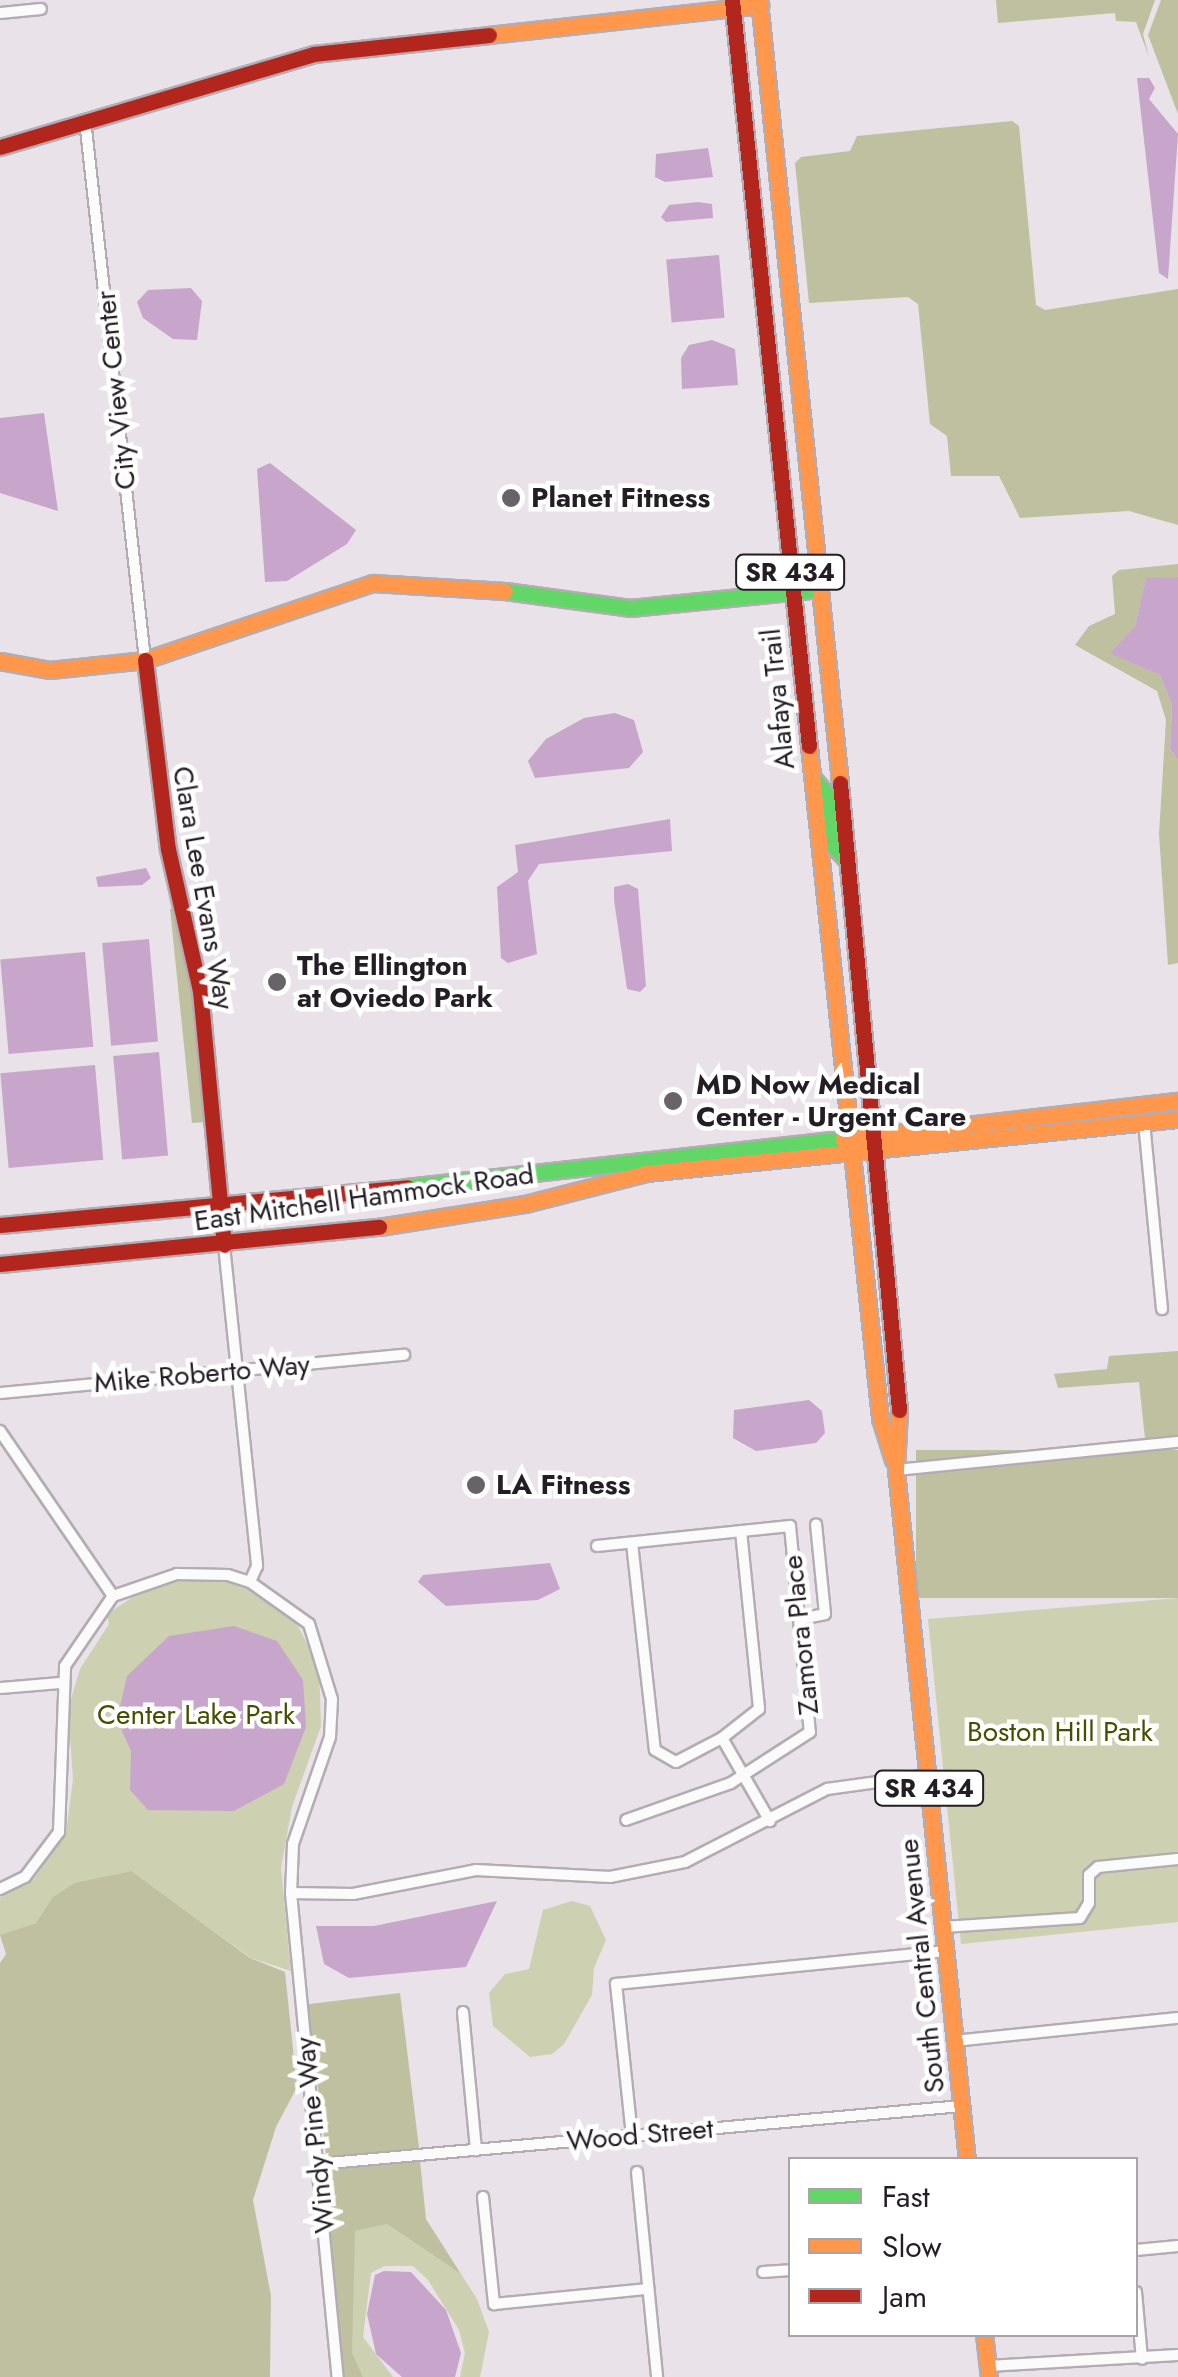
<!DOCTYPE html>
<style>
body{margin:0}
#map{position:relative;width:1178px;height:2377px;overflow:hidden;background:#e9e2e9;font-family:Jost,sans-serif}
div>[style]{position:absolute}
.green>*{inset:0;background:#cdd0b1}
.forest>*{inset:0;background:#bec0a0;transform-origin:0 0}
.water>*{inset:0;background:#c8a5ca;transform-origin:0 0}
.roads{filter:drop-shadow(2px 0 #b3adb3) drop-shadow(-2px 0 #b3adb3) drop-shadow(0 2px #b3adb3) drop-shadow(0 -2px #b3adb3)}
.street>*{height:10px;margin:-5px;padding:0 5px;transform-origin:5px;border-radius:5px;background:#fcfbfc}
.fast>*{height:15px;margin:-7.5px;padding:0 7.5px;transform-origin:7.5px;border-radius:7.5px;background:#63d668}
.slow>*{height:15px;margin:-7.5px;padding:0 7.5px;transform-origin:7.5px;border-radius:7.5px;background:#ff974d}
.jam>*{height:15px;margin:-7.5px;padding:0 7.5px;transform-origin:7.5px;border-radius:7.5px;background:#b3261e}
.dots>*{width:28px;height:28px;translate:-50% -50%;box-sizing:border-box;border:5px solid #fff;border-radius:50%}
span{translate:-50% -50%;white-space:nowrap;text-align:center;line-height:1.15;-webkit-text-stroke:9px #fff;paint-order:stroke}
.shield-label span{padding:2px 8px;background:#fff;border:2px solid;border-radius:8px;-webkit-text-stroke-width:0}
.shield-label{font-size:25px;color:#231e23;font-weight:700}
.street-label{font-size:28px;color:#231e23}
.poi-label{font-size:28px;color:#231e23;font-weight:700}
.left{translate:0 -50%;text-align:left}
.park-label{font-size:28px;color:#454f00}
.legend{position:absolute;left:788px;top:2157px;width:350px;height:180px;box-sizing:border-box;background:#fff;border:2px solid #a7a5a7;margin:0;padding:12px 18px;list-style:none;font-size:30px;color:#231e23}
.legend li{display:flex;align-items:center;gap:20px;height:50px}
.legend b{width:50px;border:2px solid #a7a5a7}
</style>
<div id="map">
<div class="green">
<i style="clip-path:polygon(192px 1578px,229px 1582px,265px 1596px,298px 1626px,319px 1667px,321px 1726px,292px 1807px,281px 1868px,291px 1971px,251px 1958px,130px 1871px,75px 1884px,36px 1923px,0 1935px,0 1897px,34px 1879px,66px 1833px,73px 1779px,68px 1709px,80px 1669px,109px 1624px,107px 1614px,145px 1589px)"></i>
<i style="clip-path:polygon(1178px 1598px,1178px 1922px,961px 1944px,928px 1619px)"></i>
<i style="clip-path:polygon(572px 1901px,590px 1906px,606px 1940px,594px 1968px,592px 1995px,564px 2044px,552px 2054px,530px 2057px,493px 2026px,489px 1993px,505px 1974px,529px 1969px,543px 1910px)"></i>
<i style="clip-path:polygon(387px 2224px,461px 2274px,477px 2299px,489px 2332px,480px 2377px,460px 2377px,465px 2353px,459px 2330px,428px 2280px,413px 2266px,384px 2266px,371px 2273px,363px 2337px,393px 2377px,363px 2377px,352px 2352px,350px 2250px,355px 2231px)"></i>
</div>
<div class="forest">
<i style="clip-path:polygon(996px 0,1155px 0,1143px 34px,1149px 57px,1136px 22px,1116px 21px,1115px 13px,998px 23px)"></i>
<i style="clip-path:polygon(1161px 0,1178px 0,1178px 114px,1148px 35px)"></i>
<i style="clip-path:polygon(1012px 121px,1019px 126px,1036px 305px,1045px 310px,1178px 289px,1178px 525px,1129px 511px,1020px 518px,999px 476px,951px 476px,947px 436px,930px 424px,918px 304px,908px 297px,809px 303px,795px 163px,801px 157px,850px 151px,857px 136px)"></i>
<i style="clip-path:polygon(1178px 564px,1178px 577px,1146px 579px,1135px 626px,1111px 652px,1160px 675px,1172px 705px,1170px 749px,1178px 760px,1178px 963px,1168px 965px,1159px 834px,1166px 720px,1157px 691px,1075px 645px,1089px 626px,1115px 614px,1112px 576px,1119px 570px)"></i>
<i style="clip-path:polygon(178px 908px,195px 992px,206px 1122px,192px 1123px,170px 909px)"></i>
<i style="clip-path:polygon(1178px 1351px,1178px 1436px,1145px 1439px,1139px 1382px,1058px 1388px,1054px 1374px,1107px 1369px,1109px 1356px)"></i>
<i style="left:1178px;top:1450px;width:148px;height:262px;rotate:90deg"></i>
<i style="clip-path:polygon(131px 1871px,250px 1958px,285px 1972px,297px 2087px,276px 2127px,253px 2200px,271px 2296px,270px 2377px,0 2377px,0 1963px,6px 1954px,0 1935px,36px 1923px,53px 1897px,75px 1883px)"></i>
<i style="left:400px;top:1993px;width:157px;height:93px;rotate:83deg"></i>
<i style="clip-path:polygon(420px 2161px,426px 2219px,461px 2274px,387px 2224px,355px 2231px,352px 2352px,363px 2377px,344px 2377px,324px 2170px)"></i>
</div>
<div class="water">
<i style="clip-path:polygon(1137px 78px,1149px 78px,1155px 88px,1149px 99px,1178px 134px,1168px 279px,1159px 273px)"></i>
<i style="clip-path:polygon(708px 148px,713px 177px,665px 182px,655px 177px,656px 154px)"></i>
<i style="clip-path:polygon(698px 202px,712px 204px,713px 218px,666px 222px,661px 217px,669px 205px)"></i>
<i style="left:719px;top:255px;width:63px;height:53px;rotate:85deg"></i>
<i style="clip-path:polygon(191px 288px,202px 301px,197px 340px,173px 339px,143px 318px,137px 302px,148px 290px)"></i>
<i style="clip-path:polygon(712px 340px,735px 349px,738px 385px,682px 389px,681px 358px,689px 345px)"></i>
<i style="clip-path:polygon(44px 413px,58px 511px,0 493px,0 418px)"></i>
<i style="clip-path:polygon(270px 463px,356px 530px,347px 544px,287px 581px,265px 582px,257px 469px)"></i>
<i style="clip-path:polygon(1178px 577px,1178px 760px,1170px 749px,1172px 705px,1160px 675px,1110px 653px,1135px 626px,1146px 578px)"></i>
<i style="clip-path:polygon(615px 713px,634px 720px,643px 752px,629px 768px,535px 778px,528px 761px,546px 739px,584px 718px)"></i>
<i style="clip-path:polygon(670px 819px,672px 851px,539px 864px,528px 881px,537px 954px,508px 963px,501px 958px,497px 887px,518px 872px,515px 845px)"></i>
<i style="clip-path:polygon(146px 868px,151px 878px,142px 885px,98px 887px,96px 877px)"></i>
<i style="clip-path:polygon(628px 884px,638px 889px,646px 986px,640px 992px,627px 989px,614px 900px,614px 887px)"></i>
<i style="left:149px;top:939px;width:103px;height:47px;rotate:85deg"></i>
<i style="left:85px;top:952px;width:95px;height:85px;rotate:85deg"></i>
<i style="left:159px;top:1052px;width:104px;height:46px;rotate:85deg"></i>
<i style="left:95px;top:1065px;width:95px;height:95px;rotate:85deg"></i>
<i style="clip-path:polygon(809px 1400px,822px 1411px,825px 1433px,816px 1443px,756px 1451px,733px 1438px,734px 1410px)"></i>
<i style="clip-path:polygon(550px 1563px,560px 1589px,538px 1600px,446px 1606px,418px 1582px,423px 1575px)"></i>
<i style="clip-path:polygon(234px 1626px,277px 1641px,303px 1680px,306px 1727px,284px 1784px,234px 1811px,148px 1810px,130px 1790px,131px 1751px,117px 1720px,127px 1676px,169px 1636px)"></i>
<i style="clip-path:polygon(497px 1901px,466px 1967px,349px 1978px,324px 1964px,316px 1926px,374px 1926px)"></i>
<i style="clip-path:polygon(384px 2271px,411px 2272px,446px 2310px,461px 2353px,455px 2377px,402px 2377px,376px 2354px,367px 2314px,375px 2275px)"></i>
</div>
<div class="roads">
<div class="street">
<i style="left:0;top:13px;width:41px;rotate:-5.6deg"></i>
<i style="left:85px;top:120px;width:543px;rotate:83.66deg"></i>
<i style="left:1144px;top:1122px;width:188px;rotate:84.5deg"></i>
<i style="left:224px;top:1245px;width:323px;rotate:84.1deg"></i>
<i style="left:257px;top:1566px;width:17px;rotate:114deg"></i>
<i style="left:0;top:1393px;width:406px;rotate:-5.4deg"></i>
<i style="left:0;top:1431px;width:200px;rotate:55.6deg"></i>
<i style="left:896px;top:1470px;width:283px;rotate:-5.7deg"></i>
<i style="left:741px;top:1531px;width:179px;rotate:84.2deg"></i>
<i style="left:759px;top:1709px;width:47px;rotate:141.9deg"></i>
<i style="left:722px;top:1738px;width:96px;rotate:60deg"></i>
<i style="left:632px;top:1543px;width:208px;rotate:83.7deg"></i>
<i style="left:655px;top:1750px;width:24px;rotate:30deg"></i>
<i style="left:676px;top:1762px;width:52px;rotate:-27.6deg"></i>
<i style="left:597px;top:1546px;width:194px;rotate:-5.9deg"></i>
<i style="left:790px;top:1526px;width:207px;rotate:84.5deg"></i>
<i style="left:810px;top:1732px;width:94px;rotate:147.2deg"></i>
<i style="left:731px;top:1783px;width:111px;rotate:160.6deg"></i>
<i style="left:800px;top:1619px;width:25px;rotate:-11deg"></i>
<i style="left:825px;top:1614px;width:90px;rotate:-95.7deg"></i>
<i style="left:0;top:1688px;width:61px;rotate:-4.7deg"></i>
<i style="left:0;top:1889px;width:28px;rotate:-26deg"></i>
<i style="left:25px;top:1877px;width:56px;rotate:-52.9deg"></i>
<i style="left:59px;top:1832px;width:166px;rotate:-87.9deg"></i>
<i style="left:65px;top:1666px;width:85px;rotate:-55.6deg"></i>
<i style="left:113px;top:1596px;width:68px;rotate:-19deg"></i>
<i style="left:177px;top:1574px;width:51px;rotate:1.1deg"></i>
<i style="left:228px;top:1575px;width:23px;rotate:18deg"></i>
<i style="left:250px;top:1582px;width:72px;rotate:35.4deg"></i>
<i style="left:309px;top:1624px;width:78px;rotate:73deg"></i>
<i style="left:332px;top:1699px;width:38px;rotate:93deg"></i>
<i style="left:330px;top:1737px;width:113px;rotate:109.1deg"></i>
<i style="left:293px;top:1844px;width:49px;rotate:92.3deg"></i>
<i style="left:291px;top:1893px;width:486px;rotate:84.5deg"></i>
<i style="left:291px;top:1893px;width:62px;rotate:0.9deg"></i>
<i style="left:353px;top:1894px;width:125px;rotate:-11deg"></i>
<i style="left:476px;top:1870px;width:134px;rotate:3deg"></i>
<i style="left:610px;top:1877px;width:76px;rotate:-11.3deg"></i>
<i style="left:685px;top:1862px;width:160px;rotate:-27.2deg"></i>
<i style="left:827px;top:1789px;width:102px;rotate:-7.9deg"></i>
<i style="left:943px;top:1927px;width:137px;rotate:-3.8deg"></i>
<i style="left:1080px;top:1918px;width:17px;rotate:-59deg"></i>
<i style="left:1089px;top:1903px;width:28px;rotate:-90deg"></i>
<i style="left:1089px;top:1875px;width:12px;rotate:-42deg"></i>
<i style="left:1098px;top:1867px;width:80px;rotate:-5.7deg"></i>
<i style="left:463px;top:2012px;width:139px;rotate:84.6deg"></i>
<i style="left:954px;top:2041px;width:225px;rotate:-5.9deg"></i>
<i style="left:632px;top:2136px;width:153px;rotate:-96deg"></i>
<i style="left:616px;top:1984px;width:332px;rotate:-5.7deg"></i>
<i style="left:318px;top:2164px;width:646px;rotate:-5.15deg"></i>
<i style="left:637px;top:2172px;width:206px;rotate:84.4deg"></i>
<i style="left:483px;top:2197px;width:108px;rotate:84.1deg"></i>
<i style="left:494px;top:2304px;width:155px;rotate:-5.6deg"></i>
<i style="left:1136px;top:2250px;width:42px;rotate:-5.4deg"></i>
<i style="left:763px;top:2272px;width:27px;rotate:-4deg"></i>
<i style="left:1136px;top:2292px;width:67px;rotate:84.9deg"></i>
<i style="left:988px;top:2366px;width:190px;rotate:-3.3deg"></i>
</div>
<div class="fast">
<i style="left:505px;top:591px;width:126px;rotate:7.7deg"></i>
<i style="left:630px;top:608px;width:191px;rotate:-5.7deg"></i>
<i style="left:812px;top:777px;width:21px;rotate:49deg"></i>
<i style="left:826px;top:793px;width:51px;rotate:83.3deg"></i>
<i style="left:832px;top:844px;width:24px;rotate:48deg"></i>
<i style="left:407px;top:1187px;width:439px;rotate:-6.3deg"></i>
</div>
<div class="slow">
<i style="left:759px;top:0;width:787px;rotate:84.09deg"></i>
<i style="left:489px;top:35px;width:273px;rotate:-6.3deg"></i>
<i style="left:0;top:661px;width:51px;rotate:10.2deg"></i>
<i style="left:50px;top:670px;width:96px;rotate:-6deg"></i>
<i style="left:145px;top:660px;width:241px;rotate:-18.7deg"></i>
<i style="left:373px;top:583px;width:132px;rotate:3.5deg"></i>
<i style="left:809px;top:746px;width:676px;rotate:83.97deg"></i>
<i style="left:880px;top:1418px;width:44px;rotate:72.8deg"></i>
<i style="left:843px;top:1139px;width:337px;rotate:-6.5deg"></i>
<i style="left:379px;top:1227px;width:148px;rotate:-9deg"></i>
<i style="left:525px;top:1204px;width:125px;rotate:-14.4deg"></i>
<i style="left:646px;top:1173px;width:535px;rotate:-5.8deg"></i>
<i style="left:899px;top:1410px;width:60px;rotate:92.9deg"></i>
<i style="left:896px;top:1470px;width:694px;rotate:84.13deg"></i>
<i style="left:984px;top:2334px;width:43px;rotate:83.4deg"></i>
</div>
<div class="jam">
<i style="left:732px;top:0;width:750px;rotate:84.11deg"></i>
<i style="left:0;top:147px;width:327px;rotate:-16.5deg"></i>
<i style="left:314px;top:54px;width:176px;rotate:-6.2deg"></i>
<i style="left:145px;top:660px;width:190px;rotate:83.1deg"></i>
<i style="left:168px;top:849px;width:146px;rotate:77.3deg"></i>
<i style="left:200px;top:991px;width:255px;rotate:84.6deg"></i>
<i style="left:840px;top:783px;width:630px;rotate:84.62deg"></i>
<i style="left:0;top:1225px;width:409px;rotate:-5.3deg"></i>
<i style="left:0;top:1264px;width:381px;rotate:-5.6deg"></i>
</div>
</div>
<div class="dots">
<i style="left:511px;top:498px;background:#686368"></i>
<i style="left:277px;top:982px;background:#686368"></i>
<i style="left:673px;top:1101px;background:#686368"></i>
<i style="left:476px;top:1485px;background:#686368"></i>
</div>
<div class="shield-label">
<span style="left:790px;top:572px">SR 434</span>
<span style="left:929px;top:1788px">SR 434</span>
</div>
<div class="street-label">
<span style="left:116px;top:390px;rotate:-96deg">City View Center</span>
<span style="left:778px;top:699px;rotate:-96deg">Alafaya Trail</span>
<span style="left:203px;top:888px;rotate:80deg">Clara Lee Evans Way</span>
<span style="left:364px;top:1198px;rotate:-8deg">East Mitchell Hammock Road</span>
<span style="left:202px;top:1374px;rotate:-5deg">Mike Roberto Way</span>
<span style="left:801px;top:1635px;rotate:-96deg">Zamora Place</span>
<span style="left:922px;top:1966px;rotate:-96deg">South Central Avenue</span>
<span style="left:315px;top:2135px;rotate:-96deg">Windy Pine Way</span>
<span style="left:640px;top:2135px;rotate:-5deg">Wood Street</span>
</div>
<div class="poi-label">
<span class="left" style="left:531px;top:498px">Planet Fitness</span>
<span class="left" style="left:297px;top:982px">The Ellington<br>at Oviedo Park</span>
<span class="left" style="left:696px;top:1101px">MD Now Medical<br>Center - Urgent Care</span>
<span class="left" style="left:496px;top:1485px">LA Fitness</span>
</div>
<div class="park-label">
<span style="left:196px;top:1715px">Center Lake Park</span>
<span style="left:1060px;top:1732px">Boston Hill Park</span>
</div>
<ul class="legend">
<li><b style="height:12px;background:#63d668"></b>Fast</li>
<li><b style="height:12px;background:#ff974d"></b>Slow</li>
<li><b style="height:12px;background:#b3261e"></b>Jam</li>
</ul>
</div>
